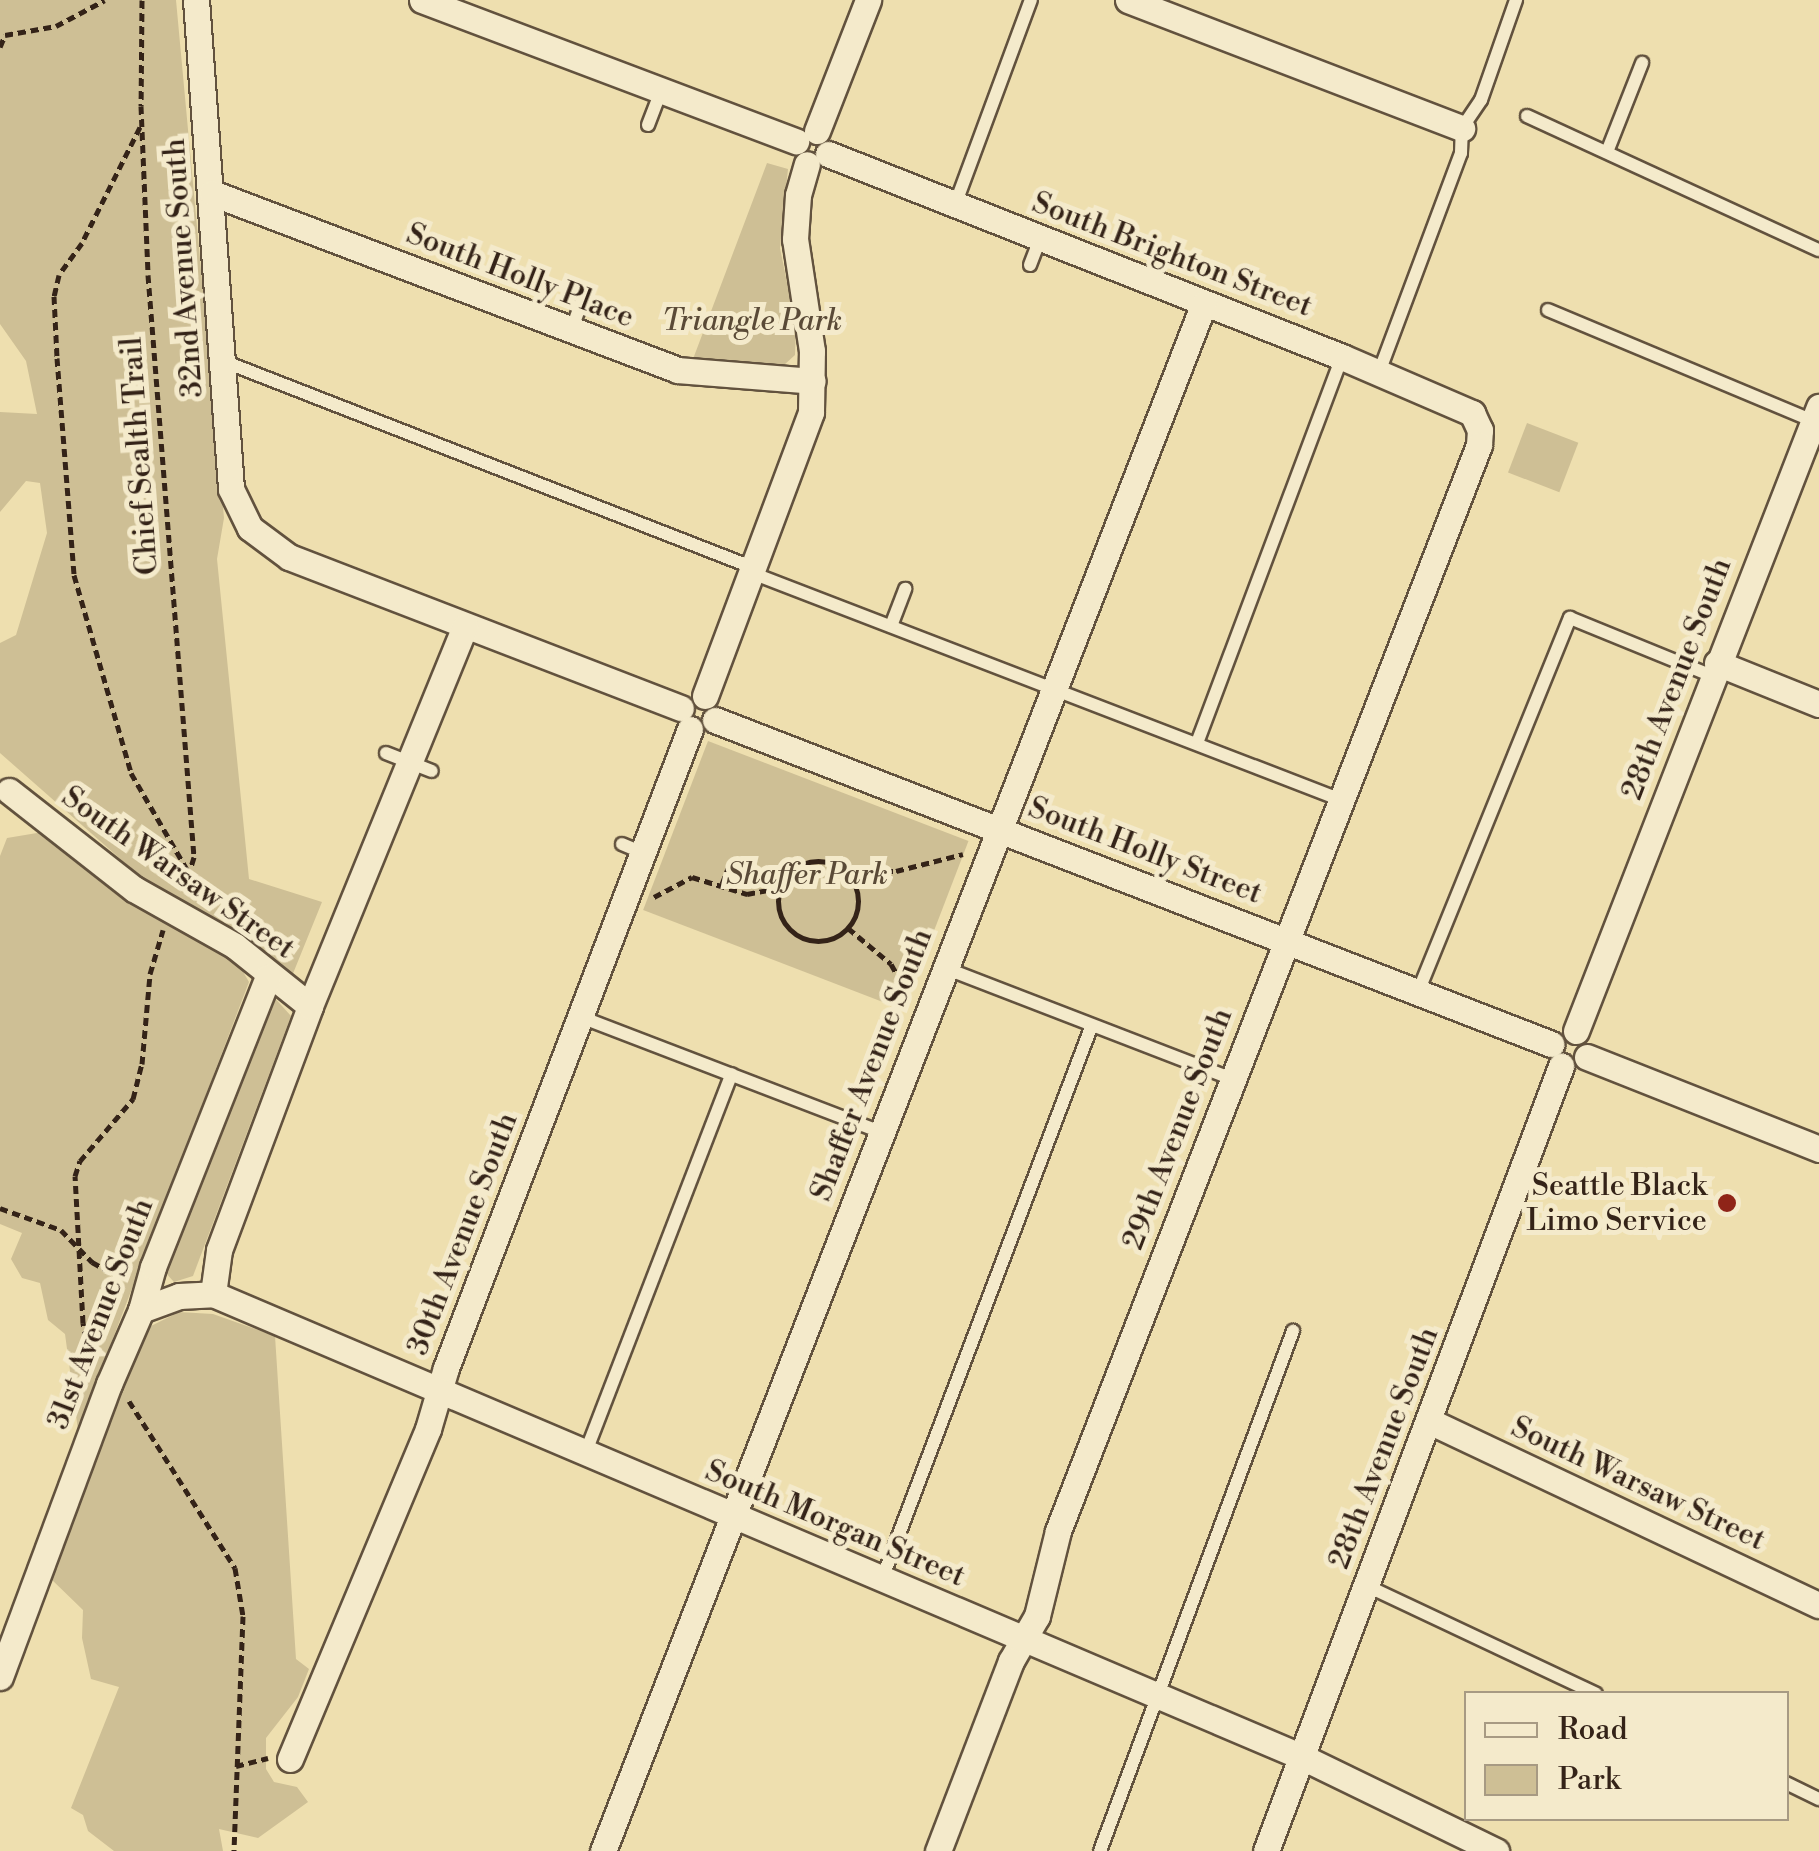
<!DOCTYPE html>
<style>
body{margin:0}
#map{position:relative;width:1819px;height:1851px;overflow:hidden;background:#eedfaf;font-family:"Libre Bodoni",serif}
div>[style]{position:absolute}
.green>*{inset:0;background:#cebf95;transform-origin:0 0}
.path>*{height:5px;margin-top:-2.5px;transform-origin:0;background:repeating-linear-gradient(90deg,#342318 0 8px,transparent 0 13px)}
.path>.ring{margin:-2.5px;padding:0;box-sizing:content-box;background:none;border:5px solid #342318;border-radius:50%}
.roads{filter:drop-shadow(2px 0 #62523e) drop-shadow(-2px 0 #62523e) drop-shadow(0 2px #62523e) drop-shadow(0 -2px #62523e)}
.lane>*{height:12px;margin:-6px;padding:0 6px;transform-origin:6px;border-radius:6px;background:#f4eacb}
.street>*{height:25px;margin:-12.5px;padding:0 12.5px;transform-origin:12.5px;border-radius:12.5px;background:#f4eacb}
.dots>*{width:28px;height:28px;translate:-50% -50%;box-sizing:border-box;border:5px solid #f4eacb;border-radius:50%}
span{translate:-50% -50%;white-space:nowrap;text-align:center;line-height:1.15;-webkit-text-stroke:10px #f4eacb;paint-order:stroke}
.street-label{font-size:30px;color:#342318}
.park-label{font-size:30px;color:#5a4a37;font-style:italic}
.poi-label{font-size:30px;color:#342318}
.right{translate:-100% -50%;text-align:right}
.legend{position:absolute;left:1464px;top:1691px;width:325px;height:130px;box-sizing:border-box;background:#f4eacb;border:2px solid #a79a83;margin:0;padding:12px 18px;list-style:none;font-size:30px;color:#342318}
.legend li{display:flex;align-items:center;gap:20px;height:50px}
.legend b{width:50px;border:2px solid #a79a83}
</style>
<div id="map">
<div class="green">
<i style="clip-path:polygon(0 0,176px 0,224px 518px,217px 559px,249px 879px,322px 902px,292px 976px,150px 885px,0 753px,0 643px,16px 635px,47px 533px,40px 483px,26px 481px,0 512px,0 412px,37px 414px,26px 361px,0 324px)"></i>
<i style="clip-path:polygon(767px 163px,788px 169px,780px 248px,796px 327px,795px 355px,784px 365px,693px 359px)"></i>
<i style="left:1527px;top:423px;width:55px;height:53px;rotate:21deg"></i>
<i style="left:708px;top:741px;width:279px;height:181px;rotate:21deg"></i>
<i style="clip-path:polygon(43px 832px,125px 897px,238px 963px,249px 982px,78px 1430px,65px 1334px,48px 1320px,40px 1283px,22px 1278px,11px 1259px,22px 1233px,0 1224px,0 856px,7px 838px)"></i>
<i style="clip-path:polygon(272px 995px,291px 1016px,193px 1276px,174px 1282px,164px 1271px)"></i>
<i style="clip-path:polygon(179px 1312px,213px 1314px,275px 1336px,296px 1659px,309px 1669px,298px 1697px,266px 1738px,266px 1769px,274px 1782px,297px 1787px,308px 1802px,258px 1838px,219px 1829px,223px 1851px,114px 1851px,88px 1831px,83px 1815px,71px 1808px,119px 1687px,91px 1679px,82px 1638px,83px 1610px,49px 1577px,145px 1329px)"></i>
</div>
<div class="path">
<i style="left:142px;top:0;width:106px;rotate:90.5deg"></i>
<i style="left:141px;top:106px;width:169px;rotate:87.6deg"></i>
<i style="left:148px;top:275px;width:584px;rotate:85.48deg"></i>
<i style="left:194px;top:857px;width:34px;rotate:107deg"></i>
<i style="left:0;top:47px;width:13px;rotate:-67deg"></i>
<i style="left:5px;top:35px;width:52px;rotate:-10deg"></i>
<i style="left:56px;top:26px;width:55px;rotate:-28deg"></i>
<i style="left:140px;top:127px;width:130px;rotate:116.6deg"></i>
<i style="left:82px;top:243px;width:39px;rotate:126deg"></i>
<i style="left:59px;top:275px;width:22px;rotate:103deg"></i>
<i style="left:54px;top:296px;width:62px;rotate:87.2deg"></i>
<i style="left:57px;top:358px;width:218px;rotate:85.5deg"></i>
<i style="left:74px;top:575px;width:206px;rotate:73.9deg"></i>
<i style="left:131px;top:773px;width:116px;rotate:59.9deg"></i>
<i class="ring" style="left:778px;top:861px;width:75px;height:75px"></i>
<i style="left:846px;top:871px;width:50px"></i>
<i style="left:896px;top:871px;width:69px;rotate:-14.2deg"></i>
<i style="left:722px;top:884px;width:17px;rotate:-69deg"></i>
<i style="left:654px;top:897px;width:43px;rotate:-27.8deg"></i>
<i style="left:692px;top:877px;width:58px;rotate:17.2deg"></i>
<i style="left:747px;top:894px;width:32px;rotate:-11deg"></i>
<i style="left:848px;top:928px;width:56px;rotate:39.9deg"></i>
<i style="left:891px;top:964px;width:36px;rotate:60deg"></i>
<i style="left:0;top:1208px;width:65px;rotate:19.8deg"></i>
<i style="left:61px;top:1230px;width:45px;rotate:45.9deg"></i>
<i style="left:92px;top:1262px;width:35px;rotate:29deg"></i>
<i style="left:91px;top:1364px;width:42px;rotate:-101deg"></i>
<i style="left:83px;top:1323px;width:147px;rotate:-93.1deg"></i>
<i style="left:75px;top:1176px;width:16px;rotate:-72deg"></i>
<i style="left:80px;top:1161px;width:82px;rotate:-49.5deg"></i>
<i style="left:133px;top:1099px;width:36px;rotate:-76deg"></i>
<i style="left:142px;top:1064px;width:90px;rotate:-84.9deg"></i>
<i style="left:150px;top:974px;width:46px;rotate:-73.5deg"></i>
<i style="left:129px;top:1401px;width:198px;rotate:57.6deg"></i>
<i style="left:235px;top:1568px;width:49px;rotate:80.5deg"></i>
<i style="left:243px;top:1616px;width:235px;rotate:92.2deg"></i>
<i style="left:236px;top:1766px;width:33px;rotate:-14deg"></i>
</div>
<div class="roads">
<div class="lane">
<i style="left:1527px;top:116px;width:321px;rotate:24.7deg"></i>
<i style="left:648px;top:125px;width:36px;rotate:-69deg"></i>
<i style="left:1607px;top:152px;width:96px;rotate:-68.5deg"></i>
<i style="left:955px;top:205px;width:219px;rotate:-69.7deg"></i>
<i style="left:1030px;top:265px;width:28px;rotate:-69deg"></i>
<i style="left:1548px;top:310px;width:288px;rotate:22.7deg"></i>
<i style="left:571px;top:331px;width:37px;rotate:-70deg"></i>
<i style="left:223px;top:361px;width:570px;rotate:21.3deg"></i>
<i style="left:1378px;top:375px;width:237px;rotate:-69.5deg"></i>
<i style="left:1461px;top:153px;width:25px;rotate:-88deg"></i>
<i style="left:1462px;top:128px;width:34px;rotate:-56deg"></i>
<i style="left:1481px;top:100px;width:106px;rotate:-70.7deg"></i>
<i style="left:752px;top:573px;width:629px;rotate:21.06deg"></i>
<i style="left:891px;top:626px;width:40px;rotate:-69deg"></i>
<i style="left:1197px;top:743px;width:412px;rotate:-69.4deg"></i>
<i style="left:386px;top:753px;width:49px;rotate:21.4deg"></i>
<i style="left:622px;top:844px;width:23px;rotate:23deg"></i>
<i style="left:945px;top:968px;width:308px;rotate:21.1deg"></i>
<i style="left:1418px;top:992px;width:404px;rotate:-67.9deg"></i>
<i style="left:1570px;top:618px;width:153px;rotate:22.2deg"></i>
<i style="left:581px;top:1017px;width:321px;rotate:21deg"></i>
<i style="left:585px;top:1454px;width:407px;rotate:-68.9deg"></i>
<i style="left:882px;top:1579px;width:592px;rotate:-69.24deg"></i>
<i style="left:1367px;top:1586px;width:253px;rotate:25.2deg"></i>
<i style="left:1786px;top:1783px;width:37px;rotate:26deg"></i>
<i style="left:1100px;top:1851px;width:555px;rotate:-69.64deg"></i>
</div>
<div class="street">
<i style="left:196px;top:0;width:490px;rotate:85.9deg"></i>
<i style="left:231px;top:489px;width:43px;rotate:64deg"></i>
<i style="left:250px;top:528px;width:49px;rotate:36.6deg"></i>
<i style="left:289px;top:557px;width:420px;rotate:21.1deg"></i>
<i style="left:422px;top:0;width:400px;rotate:20.7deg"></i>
<i style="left:1128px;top:0;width:358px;rotate:21deg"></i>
<i style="left:817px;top:131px;width:141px;rotate:-68.7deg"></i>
<i style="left:828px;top:154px;width:553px;rotate:21.55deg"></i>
<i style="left:1342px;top:357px;width:142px;rotate:23.3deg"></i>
<i style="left:1472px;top:413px;width:19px;rotate:65deg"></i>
<i style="left:1480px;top:430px;width:15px;rotate:94deg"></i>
<i style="left:1479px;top:445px;width:1165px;rotate:111.19deg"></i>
<i style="left:1058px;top:1531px;width:88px;rotate:103.9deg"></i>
<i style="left:1037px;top:1616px;width:52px;rotate:120deg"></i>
<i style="left:1011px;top:1661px;width:204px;rotate:111deg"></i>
<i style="left:212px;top:193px;width:498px;rotate:20.8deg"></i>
<i style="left:677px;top:370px;width:136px;rotate:4.6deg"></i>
<i style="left:1717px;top:663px;width:110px;rotate:21.9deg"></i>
<i style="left:705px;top:696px;width:303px;rotate:-69.5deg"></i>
<i style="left:811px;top:412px;width:61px;rotate:-89.1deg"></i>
<i style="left:812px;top:351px;width:113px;rotate:-98.6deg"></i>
<i style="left:795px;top:239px;width:44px;rotate:-86.1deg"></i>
<i style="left:798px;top:195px;width:32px;rotate:-74deg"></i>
<i style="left:715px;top:720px;width:897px;rotate:21.18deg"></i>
<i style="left:9px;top:791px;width:159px;rotate:38.1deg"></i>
<i style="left:134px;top:889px;width:116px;rotate:29.4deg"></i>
<i style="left:235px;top:946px;width:96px;rotate:38.7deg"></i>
<i style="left:1576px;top:1031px;width:670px;rotate:-68.72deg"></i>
<i style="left:1587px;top:1057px;width:250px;rotate:21.6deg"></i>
<i style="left:213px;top:1294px;width:44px;rotate:-82.2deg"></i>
<i style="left:219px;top:1250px;width:260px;rotate:-69.5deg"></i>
<i style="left:310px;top:1006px;width:410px;rotate:-67.8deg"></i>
<i style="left:141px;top:1310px;width:40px;rotate:-20.2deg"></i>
<i style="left:179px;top:1296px;width:34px;rotate:-3deg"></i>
<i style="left:213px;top:1294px;width:1183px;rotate:23.03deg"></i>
<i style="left:1302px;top:1757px;width:216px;rotate:25.9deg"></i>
<i style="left:1429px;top:1421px;width:431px;rotate:25.3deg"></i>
<i style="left:0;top:1677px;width:313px;rotate:-69.6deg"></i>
<i style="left:109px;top:1384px;width:81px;rotate:-66.6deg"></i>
<i style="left:141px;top:1310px;width:45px;rotate:-74.4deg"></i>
<i style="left:153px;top:1267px;width:312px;rotate:-68.4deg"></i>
<i style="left:290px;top:1759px;width:358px;rotate:-67.3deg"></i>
<i style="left:428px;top:1429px;width:64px;rotate:-73.6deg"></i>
<i style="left:446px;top:1368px;width:684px;rotate:-69.1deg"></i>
<i style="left:603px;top:1851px;width:1661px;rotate:-68.78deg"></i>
<i style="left:1266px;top:1851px;width:839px;rotate:-69.4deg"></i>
</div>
</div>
<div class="dots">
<i style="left:1727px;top:1203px;background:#8f2418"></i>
</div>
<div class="street-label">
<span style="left:1172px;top:255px;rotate:21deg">South Brighton Street</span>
<span style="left:184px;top:268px;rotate:-94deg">32nd Avenue South</span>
<span style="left:520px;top:276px;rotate:21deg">South Holly Place</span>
<span style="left:140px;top:456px;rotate:-94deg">Chief Sealth Trail</span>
<span style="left:1677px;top:679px;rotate:-69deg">28th Avenue South</span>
<span style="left:1145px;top:851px;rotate:21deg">South Holly Street</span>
<span style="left:178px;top:873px;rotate:35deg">South Warsaw Street</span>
<span style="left:872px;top:1065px;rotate:-69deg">Shaffer Avenue South</span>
<span style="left:1178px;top:1129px;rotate:-69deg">29th Avenue South</span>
<span style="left:463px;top:1234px;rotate:-69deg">30th Avenue South</span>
<span style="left:101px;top:1314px;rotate:-69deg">31st Avenue South</span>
<span style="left:1384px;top:1448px;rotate:-69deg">28th Avenue South</span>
<span style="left:1638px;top:1484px;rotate:25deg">South Warsaw Street</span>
<span style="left:835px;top:1524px;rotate:23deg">South Morgan Street</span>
</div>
<div class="park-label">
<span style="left:752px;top:321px">Triangle Park</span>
<span style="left:807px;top:875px">Shaffer Park</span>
</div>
<div class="poi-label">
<span class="right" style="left:1707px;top:1203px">Seattle Black<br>Limo Service</span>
</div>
<ul class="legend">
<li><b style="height:12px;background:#f4eacb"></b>Road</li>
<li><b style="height:28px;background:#cebf95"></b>Park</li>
</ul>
</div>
